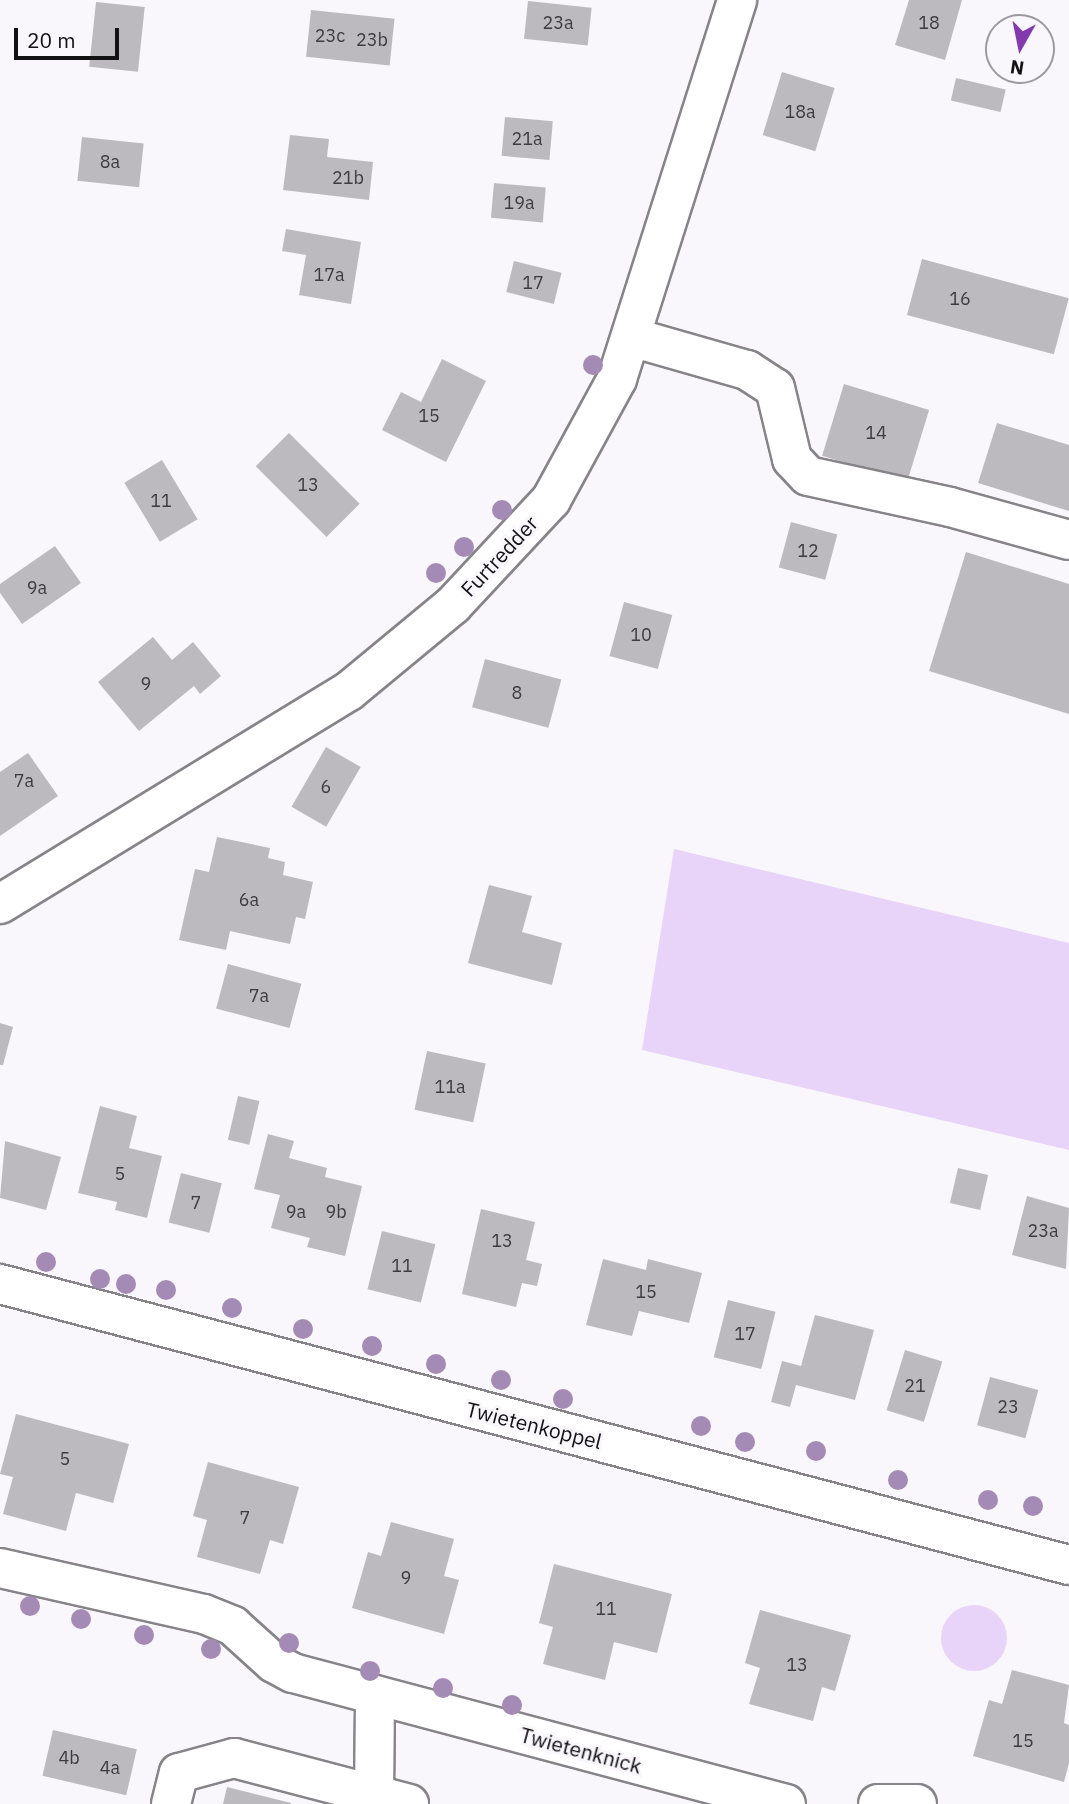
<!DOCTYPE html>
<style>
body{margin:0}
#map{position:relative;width:1069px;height:1804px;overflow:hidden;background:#f9f6fc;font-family:"IBM Plex Sans",sans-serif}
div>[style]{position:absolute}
.green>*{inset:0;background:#e8d4f9}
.round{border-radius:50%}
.building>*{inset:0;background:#bdbabf;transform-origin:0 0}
.roads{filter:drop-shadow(2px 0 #868489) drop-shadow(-2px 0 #868489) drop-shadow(0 2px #868489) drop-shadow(0 -2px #868489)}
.minor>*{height:38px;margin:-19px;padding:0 19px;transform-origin:19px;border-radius:19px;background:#fff}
.trees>*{width:20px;height:20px;margin:-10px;border-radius:50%;background:#a48bb5}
span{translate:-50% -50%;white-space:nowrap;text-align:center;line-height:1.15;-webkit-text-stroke:6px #f9f6fc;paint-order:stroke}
.number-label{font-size:18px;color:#3d3b3e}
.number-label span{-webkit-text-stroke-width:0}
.street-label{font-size:21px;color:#121113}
.north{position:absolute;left:985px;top:14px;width:70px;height:70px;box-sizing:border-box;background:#f9f6fc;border:2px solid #9d9a9f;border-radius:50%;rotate:189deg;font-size:19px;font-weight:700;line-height:28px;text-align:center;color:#121113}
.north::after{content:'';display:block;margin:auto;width:24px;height:32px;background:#823bae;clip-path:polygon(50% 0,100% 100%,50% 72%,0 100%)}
.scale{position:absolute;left:14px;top:28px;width:105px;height:32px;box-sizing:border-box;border:4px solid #121113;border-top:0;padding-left:9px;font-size:21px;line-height:24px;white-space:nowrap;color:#121113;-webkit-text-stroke:5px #f9f6fc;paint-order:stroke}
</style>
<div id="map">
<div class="green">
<i style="clip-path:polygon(674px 849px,1069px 943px,1069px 1150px,642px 1050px)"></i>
<i class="round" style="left:941px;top:1605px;width:66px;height:66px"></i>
</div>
<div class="building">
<i style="clip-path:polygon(909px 0,962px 0,945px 60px,895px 45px)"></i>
<i style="left:528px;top:1px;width:64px;height:38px;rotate:6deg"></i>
<i style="left:96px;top:2px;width:49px;height:65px;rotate:6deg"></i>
<i style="left:311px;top:10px;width:84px;height:47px;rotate:6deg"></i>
<i style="left:782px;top:72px;width:55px;height:66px;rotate:17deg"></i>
<i style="left:956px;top:78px;width:51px;height:23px;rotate:13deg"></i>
<i style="left:505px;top:117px;width:48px;height:39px;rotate:5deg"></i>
<i style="clip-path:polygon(290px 135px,329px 139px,327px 157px,373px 162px,369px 200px,283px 190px)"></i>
<i style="left:82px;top:137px;width:62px;height:44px;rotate:6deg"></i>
<i style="left:494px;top:183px;width:52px;height:35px;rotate:5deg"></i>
<i style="clip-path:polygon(286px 229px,361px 242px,351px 304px,299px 295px,306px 255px,282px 251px)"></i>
<i style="left:922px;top:259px;width:152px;height:58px;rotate:15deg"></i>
<i style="left:514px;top:261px;width:49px;height:32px;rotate:14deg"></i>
<i style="clip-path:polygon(442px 359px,486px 381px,446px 462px,382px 430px,401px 392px,421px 402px)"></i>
<i style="left:844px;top:384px;width:89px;height:75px;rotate:17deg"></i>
<i style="clip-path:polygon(997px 423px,1069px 445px,1069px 511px,978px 483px)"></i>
<i style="left:289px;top:433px;width:100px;height:47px;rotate:45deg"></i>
<i style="left:162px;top:460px;width:69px;height:44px;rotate:59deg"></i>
<i style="left:791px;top:522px;width:48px;height:47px;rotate:15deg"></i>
<i style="clip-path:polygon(55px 546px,81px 583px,22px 624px,0 593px,0 584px)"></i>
<i style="clip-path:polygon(966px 552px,1069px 584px,1069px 714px,929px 671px)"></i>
<i style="left:624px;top:602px;width:50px;height:56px;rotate:15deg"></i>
<i style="clip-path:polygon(153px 637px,172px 660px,193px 642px,221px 676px,200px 694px,194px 686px,139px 731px,98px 682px)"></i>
<i style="left:485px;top:659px;width:79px;height:50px;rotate:15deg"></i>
<i style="left:326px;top:747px;width:40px;height:69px;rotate:30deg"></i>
<i style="clip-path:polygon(28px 753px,58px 796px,0 836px,0 772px)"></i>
<i style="clip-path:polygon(217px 837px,270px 848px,268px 858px,285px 862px,283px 875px,313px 882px,305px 919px,296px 917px,290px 944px,230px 931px,226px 950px,179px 940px,195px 869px,209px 872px)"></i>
<i style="clip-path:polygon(489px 885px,532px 896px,522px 932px,562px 943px,552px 985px,468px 963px)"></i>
<i style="left:228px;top:964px;width:76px;height:46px;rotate:15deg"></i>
<i style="clip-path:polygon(0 1023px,13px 1027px,3px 1065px,0 1065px)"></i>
<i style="left:427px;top:1051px;width:60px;height:60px;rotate:12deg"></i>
<i style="left:238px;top:1096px;width:22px;height:45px;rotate:13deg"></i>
<i style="clip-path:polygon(100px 1106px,137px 1116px,129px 1148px,162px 1156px,147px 1218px,115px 1210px,117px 1202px,78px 1193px)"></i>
<i style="clip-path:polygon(268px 1134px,294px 1141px,289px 1158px,327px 1168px,325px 1177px,362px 1186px,345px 1256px,307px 1247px,310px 1238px,271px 1228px,280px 1195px,254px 1189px)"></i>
<i style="clip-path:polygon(5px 1141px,61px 1157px,46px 1210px,0 1198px)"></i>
<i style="left:958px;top:1168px;width:31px;height:36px;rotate:13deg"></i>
<i style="left:181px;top:1173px;width:42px;height:51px;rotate:14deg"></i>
<i style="clip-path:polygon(1027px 1196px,1069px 1208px,1066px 1269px,1012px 1255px)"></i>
<i style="clip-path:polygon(481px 1209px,535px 1222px,526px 1260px,542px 1264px,537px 1286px,522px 1283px,516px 1307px,462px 1294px)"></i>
<i style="left:382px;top:1231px;width:55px;height:60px;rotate:14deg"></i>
<i style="clip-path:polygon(603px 1259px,646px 1270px,648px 1259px,702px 1273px,689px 1323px,639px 1311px,632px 1336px,586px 1325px)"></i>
<i style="left:728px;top:1300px;width:49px;height:59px;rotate:14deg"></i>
<i style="clip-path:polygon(815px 1315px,874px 1330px,855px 1400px,796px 1385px,790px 1407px,771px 1402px,782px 1361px,801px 1366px)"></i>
<i style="left:905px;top:1350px;width:39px;height:63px;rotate:17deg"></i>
<i style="left:990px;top:1377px;width:50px;height:50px;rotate:15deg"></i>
<i style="clip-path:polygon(16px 1414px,129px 1444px,113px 1503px,76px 1493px,66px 1531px,3px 1514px,13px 1477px,0 1474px)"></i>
<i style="clip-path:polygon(208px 1462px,299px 1487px,283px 1544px,270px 1540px,260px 1574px,197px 1557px,207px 1520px,193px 1516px)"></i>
<i style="clip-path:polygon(391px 1522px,454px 1539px,444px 1576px,459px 1580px,444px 1634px,352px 1608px,368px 1552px,381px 1556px)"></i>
<i style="clip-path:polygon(554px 1564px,672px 1594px,657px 1653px,614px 1642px,605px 1680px,543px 1664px,553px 1627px,539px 1623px)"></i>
<i style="clip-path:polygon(760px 1610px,851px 1635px,835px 1691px,822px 1687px,813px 1721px,749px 1704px,760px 1668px,745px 1663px)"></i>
<i style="clip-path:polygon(1012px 1670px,1069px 1685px,1064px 1723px,1069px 1725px,1069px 1763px,1064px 1782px,973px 1756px,989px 1700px,1002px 1704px)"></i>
<i style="left:53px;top:1730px;width:86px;height:47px;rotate:13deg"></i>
<i style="clip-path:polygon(227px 1787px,291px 1803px,291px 1804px,223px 1804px)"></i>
</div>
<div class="roads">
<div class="minor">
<i style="left:631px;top:337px;width:121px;rotate:15.9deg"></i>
<i style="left:747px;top:370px;width:33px;rotate:33deg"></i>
<i style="left:775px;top:388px;width:73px;rotate:76.5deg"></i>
<i style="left:792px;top:459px;width:23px;rotate:47deg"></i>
<i style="left:808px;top:476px;width:145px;rotate:12.3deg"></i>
<i style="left:950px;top:507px;width:123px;rotate:15.5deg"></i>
<i style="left:0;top:904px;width:409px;rotate:-31.4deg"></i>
<i style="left:349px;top:691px;width:135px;rotate:-39.6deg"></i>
<i style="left:453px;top:605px;width:144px;rotate:-47deg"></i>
<i style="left:551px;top:500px;width:138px;rotate:-61.4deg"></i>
<i style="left:617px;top:379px;width:398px;rotate:-72.4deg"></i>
<i style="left:0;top:1284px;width:1105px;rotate:14.73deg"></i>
<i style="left:0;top:1568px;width:209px;rotate:12.7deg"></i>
<i style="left:204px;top:1614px;width:31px;rotate:22deg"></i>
<i style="left:233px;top:1626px;width:55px;rotate:42.1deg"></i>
<i style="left:274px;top:1663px;width:21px;rotate:28deg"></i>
<i style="left:293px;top:1673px;width:510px;rotate:14.88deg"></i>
<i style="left:374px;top:1795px;width:100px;rotate:-89.4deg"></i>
<i style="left:171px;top:1804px;width:32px;rotate:-76deg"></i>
<i style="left:179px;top:1773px;width:57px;rotate:-15.3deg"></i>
<i style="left:234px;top:1758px;width:181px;rotate:14.7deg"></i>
<i style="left:878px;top:1804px;width:39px"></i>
</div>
</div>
<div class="trees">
<i style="left:593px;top:365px"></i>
<i style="left:502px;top:510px"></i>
<i style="left:464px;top:547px"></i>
<i style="left:436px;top:573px"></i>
<i style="left:46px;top:1262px"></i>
<i style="left:100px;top:1279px"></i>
<i style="left:126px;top:1284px"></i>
<i style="left:166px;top:1290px"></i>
<i style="left:232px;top:1308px"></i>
<i style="left:303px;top:1329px"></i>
<i style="left:372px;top:1346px"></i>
<i style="left:436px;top:1364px"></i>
<i style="left:501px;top:1380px"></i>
<i style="left:563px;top:1399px"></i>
<i style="left:701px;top:1426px"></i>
<i style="left:745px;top:1442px"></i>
<i style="left:816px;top:1451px"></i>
<i style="left:898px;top:1480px"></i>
<i style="left:988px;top:1500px"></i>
<i style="left:1033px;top:1506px"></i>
<i style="left:30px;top:1606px"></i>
<i style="left:81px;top:1619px"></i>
<i style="left:144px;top:1635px"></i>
<i style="left:289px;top:1643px"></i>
<i style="left:211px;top:1649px"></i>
<i style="left:370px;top:1671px"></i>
<i style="left:443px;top:1688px"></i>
<i style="left:512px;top:1705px"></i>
</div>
<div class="number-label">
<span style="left:558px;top:23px">23a</span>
<span style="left:929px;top:23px">18</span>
<span style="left:330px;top:36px">23c</span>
<span style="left:372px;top:40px">23b</span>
<span style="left:800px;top:112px">18a</span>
<span style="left:527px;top:139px">21a</span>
<span style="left:110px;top:162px">8a</span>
<span style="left:348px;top:178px">21b</span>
<span style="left:519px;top:203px">19a</span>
<span style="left:329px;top:275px">17a</span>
<span style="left:533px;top:283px">17</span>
<span style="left:960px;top:299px">16</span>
<span style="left:429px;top:416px">15</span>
<span style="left:876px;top:433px">14</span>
<span style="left:308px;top:485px">13</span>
<span style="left:161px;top:501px">11</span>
<span style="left:808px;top:551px">12</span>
<span style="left:37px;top:588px">9a</span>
<span style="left:641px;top:635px">10</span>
<span style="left:146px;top:684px">9</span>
<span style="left:517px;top:693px">8</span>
<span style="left:24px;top:781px">7a</span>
<span style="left:326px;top:787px">6</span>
<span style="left:249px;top:900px">6a</span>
<span style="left:259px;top:996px">7a</span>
<span style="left:450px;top:1087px">11a</span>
<span style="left:120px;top:1174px">5</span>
<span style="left:196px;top:1203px">7</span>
<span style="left:296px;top:1212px">9a</span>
<span style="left:336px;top:1212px">9b</span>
<span style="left:1043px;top:1231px">23a</span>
<span style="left:502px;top:1241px">13</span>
<span style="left:402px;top:1266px">11</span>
<span style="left:646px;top:1292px">15</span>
<span style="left:745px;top:1334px">17</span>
<span style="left:915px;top:1386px">21</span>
<span style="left:1008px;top:1407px">23</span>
<span style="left:65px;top:1459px">5</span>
<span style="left:245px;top:1518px">7</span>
<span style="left:406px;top:1578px">9</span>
<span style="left:606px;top:1609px">11</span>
<span style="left:797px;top:1665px">13</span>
<span style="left:1023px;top:1741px">15</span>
<span style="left:69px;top:1758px">4b</span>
<span style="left:110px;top:1768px">4a</span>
</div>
<div class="street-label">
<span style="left:499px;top:556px;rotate:-47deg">Furtredder</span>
<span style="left:534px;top:1425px;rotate:14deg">Twietenkoppel</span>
<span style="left:581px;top:1750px;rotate:15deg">Twietenknick</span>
</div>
<div class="north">N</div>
<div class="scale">20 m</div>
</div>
